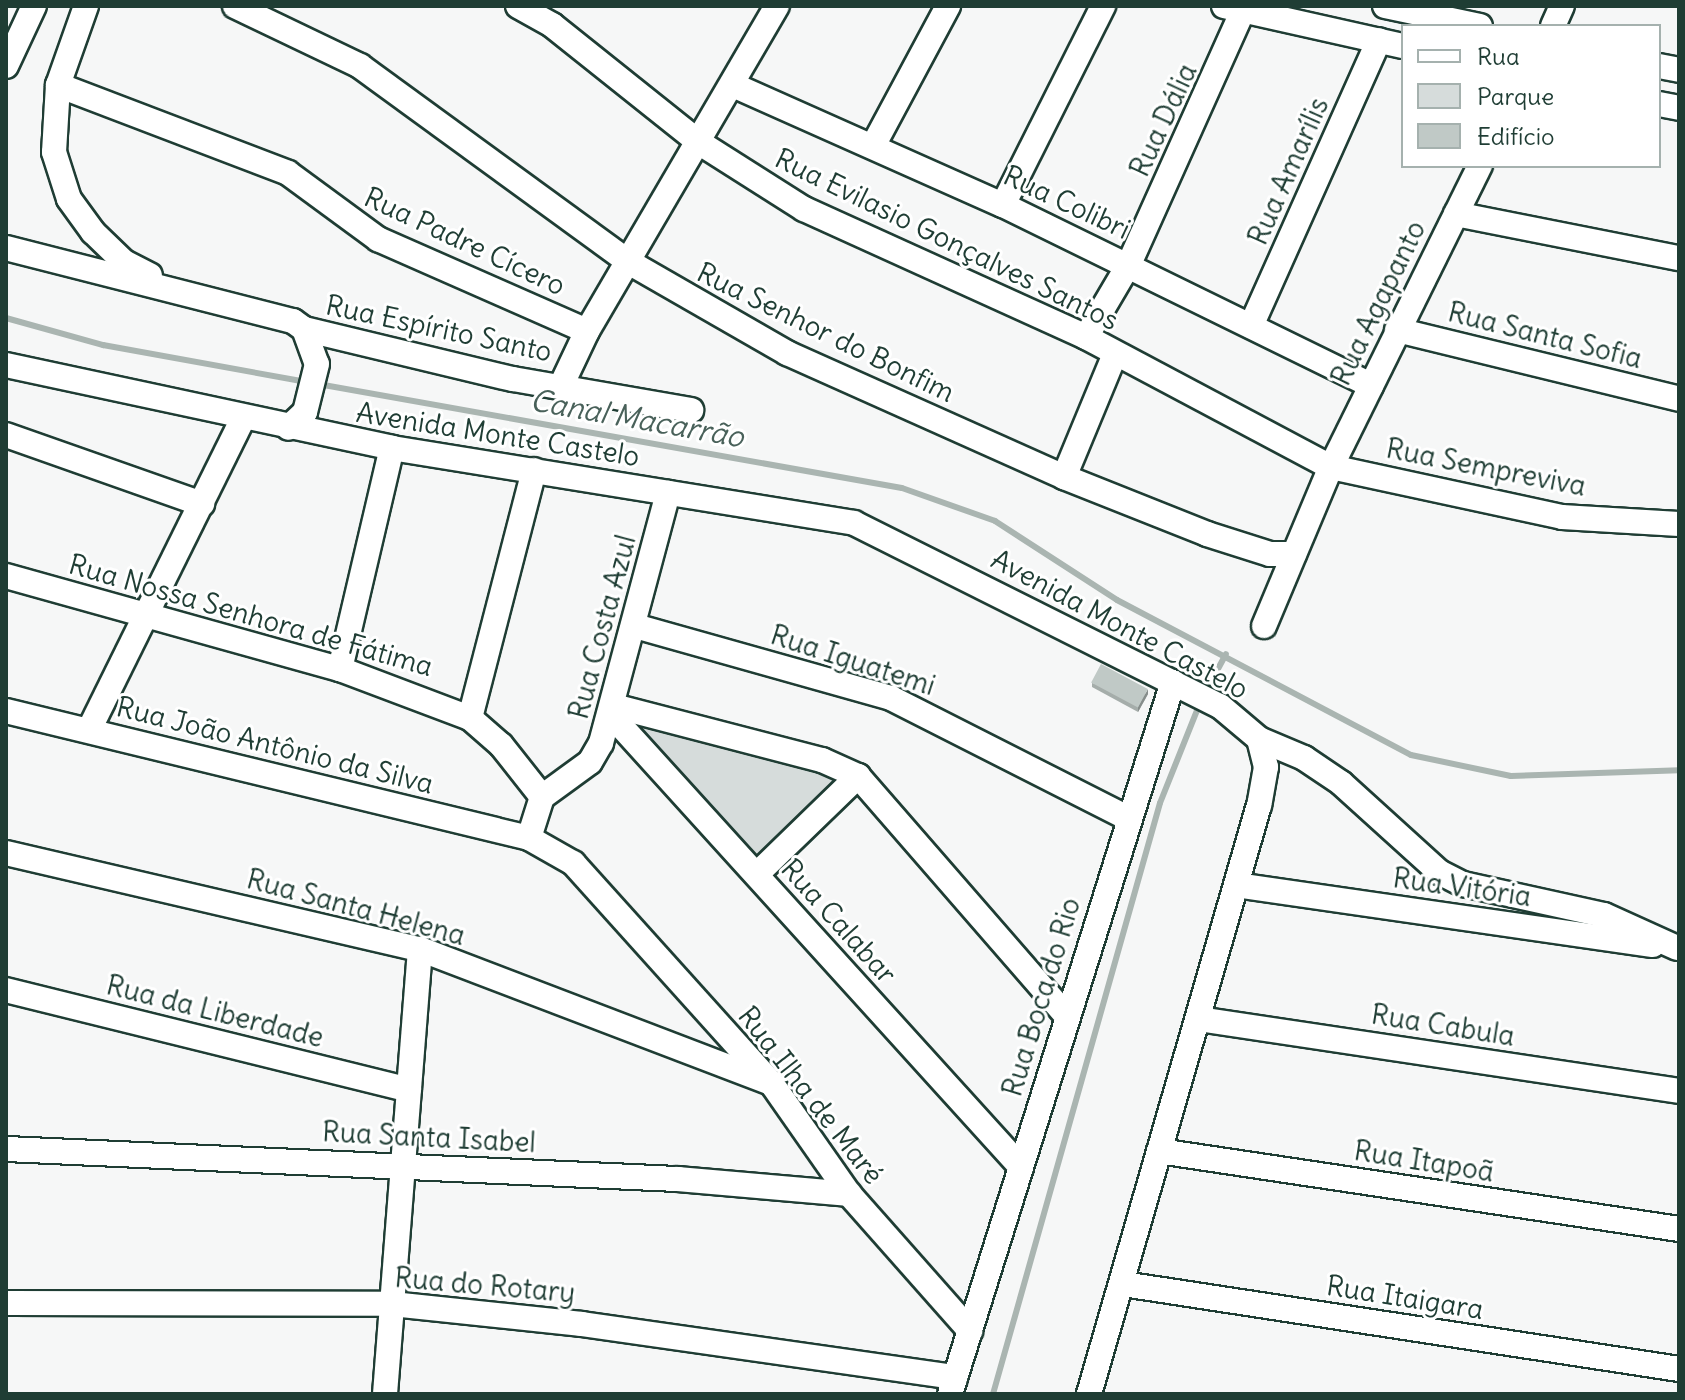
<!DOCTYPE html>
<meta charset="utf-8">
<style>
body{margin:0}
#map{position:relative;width:1685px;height:1400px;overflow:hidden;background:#f6f7f7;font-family:Delius,sans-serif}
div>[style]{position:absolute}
.green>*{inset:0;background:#d6dcdb}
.stream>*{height:6px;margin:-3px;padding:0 3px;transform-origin:3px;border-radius:3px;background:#aab5b1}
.roads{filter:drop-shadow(2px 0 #1f3d34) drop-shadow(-2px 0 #1f3d34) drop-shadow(0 2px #1f3d34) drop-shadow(0 -2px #1f3d34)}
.minor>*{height:24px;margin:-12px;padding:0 12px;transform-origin:12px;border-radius:12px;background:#fff}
.wall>*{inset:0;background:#a5adaa}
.shaded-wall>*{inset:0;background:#868d8b}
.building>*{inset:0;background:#c0c9c6;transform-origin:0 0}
span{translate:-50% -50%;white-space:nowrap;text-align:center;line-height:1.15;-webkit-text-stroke:6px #fff;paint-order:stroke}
.street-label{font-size:28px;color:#1f3d34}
.water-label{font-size:30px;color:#49615a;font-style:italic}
.frame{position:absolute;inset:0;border:8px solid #1f3d34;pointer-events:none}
.legend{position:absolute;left:1401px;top:24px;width:260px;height:144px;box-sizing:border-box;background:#fff;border:2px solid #a5b1ae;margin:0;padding:10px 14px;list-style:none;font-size:24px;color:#1f3d34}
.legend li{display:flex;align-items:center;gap:16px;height:40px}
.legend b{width:40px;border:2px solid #a5b1ae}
</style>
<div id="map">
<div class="green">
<i style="clip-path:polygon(618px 714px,850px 777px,758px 865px)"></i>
</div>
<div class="stream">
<i style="left:6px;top:318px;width:101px;rotate:15.6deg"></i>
<i style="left:103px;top:345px;width:207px;rotate:10.3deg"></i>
<i style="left:318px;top:384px;width:593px;rotate:10.1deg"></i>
<i style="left:902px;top:488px;width:99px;rotate:19.5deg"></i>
<i style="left:995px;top:521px;width:145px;rotate:32.9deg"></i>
<i style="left:1117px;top:600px;width:332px;rotate:27.8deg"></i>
<i style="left:1411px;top:755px;width:102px;rotate:11.9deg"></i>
<i style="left:1511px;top:776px;width:168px;rotate:-2deg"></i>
<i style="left:1205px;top:693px;width:44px;rotate:-61.7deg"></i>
<i style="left:993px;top:1394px;width:614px;rotate:-74.22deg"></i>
<i style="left:1160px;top:803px;width:108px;rotate:-68.2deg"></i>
</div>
<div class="roads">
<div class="minor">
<i style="left:86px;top:6px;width:84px;rotate:109.5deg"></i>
<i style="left:58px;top:85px;width:67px;rotate:93.4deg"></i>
<i style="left:54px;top:152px;width:49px;rotate:72.3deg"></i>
<i style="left:69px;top:199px;width:41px;rotate:54deg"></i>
<i style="left:93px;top:232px;width:43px;rotate:44.1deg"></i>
<i style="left:124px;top:262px;width:29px;rotate:27deg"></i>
<i style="left:235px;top:6px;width:139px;rotate:25.6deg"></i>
<i style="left:360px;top:66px;width:331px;rotate:36.1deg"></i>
<i style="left:627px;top:261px;width:185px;rotate:29.9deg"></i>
<i style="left:787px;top:353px;width:303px;rotate:24.1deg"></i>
<i style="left:1064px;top:477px;width:154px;rotate:21.7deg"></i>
<i style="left:1207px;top:534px;width:66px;rotate:17.6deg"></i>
<i style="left:1270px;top:554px;width:24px"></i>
<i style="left:518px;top:6px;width:39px;rotate:29deg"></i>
<i style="left:552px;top:25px;width:189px;rotate:38.6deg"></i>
<i style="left:700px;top:143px;width:123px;rotate:32.4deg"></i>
<i style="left:804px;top:209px;width:310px;rotate:24.4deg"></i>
<i style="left:1086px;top:337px;width:277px;rotate:28deg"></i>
<i style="left:1331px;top:467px;width:236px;rotate:12.2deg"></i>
<i style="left:1562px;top:517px;width:117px;rotate:3.4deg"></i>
<i style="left:1224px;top:6px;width:183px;rotate:12.6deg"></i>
<i style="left:1385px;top:6px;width:97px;rotate:11.9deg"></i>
<i style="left:1553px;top:26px;width:22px;rotate:-66deg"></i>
<i style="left:6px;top:66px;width:66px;rotate:-65deg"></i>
<i style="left:1659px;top:66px;width:20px;rotate:11deg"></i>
<i style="left:58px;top:85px;width:246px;rotate:20.9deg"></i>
<i style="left:288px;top:173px;width:112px;rotate:36.3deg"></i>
<i style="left:378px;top:239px;width:228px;rotate:23.8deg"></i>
<i style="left:733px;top:85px;width:295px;rotate:24deg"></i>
<i style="left:1003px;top:205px;width:410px;rotate:26.1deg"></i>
<i style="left:1659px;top:104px;width:20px;rotate:11deg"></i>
<i style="left:873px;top:146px;width:159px;rotate:-61.8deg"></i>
<i style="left:1003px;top:205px;width:223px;rotate:-63.3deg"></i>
<i style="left:1456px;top:214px;width:227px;rotate:11.2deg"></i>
<i style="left:6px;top:248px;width:296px;rotate:14.3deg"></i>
<i style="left:293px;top:321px;width:14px;rotate:36deg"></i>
<i style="left:304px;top:329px;width:37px;rotate:70deg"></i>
<i style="left:317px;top:364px;width:49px;rotate:104deg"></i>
<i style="left:305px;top:412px;width:23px;rotate:137deg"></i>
<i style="left:1251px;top:326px;width:313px;rotate:-65.9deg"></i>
<i style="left:304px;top:329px;width:215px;rotate:13.5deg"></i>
<i style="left:513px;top:379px;width:181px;rotate:9.9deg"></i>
<i style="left:1397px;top:330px;width:290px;rotate:13.7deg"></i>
<i style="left:1086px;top:337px;width:85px;rotate:-59.5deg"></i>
<i style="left:1129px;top:264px;width:278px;rotate:-65.8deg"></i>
<i style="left:6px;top:365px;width:395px;rotate:12.1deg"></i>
<i style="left:392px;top:448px;width:468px;rotate:9.2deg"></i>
<i style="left:854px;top:523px;width:409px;rotate:26.6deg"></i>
<i style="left:1220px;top:706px;width:51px;rotate:40.2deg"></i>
<i style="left:1259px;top:739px;width:29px;rotate:76deg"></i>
<i style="left:1266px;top:767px;width:39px;rotate:100deg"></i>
<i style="left:1259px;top:805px;width:613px;rotate:106.1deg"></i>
<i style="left:561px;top:386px;width:61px;rotate:-64.7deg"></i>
<i style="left:587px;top:331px;width:376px;rotate:-59.7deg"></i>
<i style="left:6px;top:435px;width:208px;rotate:19.4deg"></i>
<i style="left:1064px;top:477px;width:133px;rotate:-67.5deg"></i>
<i style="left:6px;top:576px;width:347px;rotate:15.6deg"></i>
<i style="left:340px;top:669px;width:139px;rotate:20.7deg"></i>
<i style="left:470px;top:718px;width:41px;rotate:41.1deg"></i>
<i style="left:501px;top:745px;width:66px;rotate:51.7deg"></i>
<i style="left:542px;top:797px;width:43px;rotate:107.6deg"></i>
<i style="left:635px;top:626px;width:266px;rotate:15.7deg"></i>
<i style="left:891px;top:698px;width:267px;rotate:26.9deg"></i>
<i style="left:1264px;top:626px;width:173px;rotate:-67.2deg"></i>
<i style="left:1331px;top:467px;width:336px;rotate:-63.7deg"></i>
<i style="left:340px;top:669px;width:227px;rotate:-76.8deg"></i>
<i style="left:614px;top:706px;width:215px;rotate:14.6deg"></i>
<i style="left:822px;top:760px;width:39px;rotate:24deg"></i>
<i style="left:858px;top:776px;width:315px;rotate:49deg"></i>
<i style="left:6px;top:711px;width:538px;rotate:13.65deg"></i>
<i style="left:529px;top:838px;width:51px;rotate:29.6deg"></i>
<i style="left:573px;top:863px;width:297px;rotate:48deg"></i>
<i style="left:772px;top:1084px;width:134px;rotate:55deg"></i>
<i style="left:849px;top:1194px;width:183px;rotate:48.5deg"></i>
<i style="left:612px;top:716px;width:609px;rotate:47.8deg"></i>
<i style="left:470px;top:718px;width:256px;rotate:-75.5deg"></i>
<i style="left:89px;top:730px;width:349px;rotate:-63.7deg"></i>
<i style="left:1259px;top:739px;width:49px;rotate:22.9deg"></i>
<i style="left:1304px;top:758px;width:45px;rotate:34deg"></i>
<i style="left:1341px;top:783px;width:132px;rotate:42.2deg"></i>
<i style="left:1439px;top:872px;width:27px;rotate:27deg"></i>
<i style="left:1463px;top:884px;width:144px;rotate:12.4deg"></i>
<i style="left:1604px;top:915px;width:80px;rotate:24.3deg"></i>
<i style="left:542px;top:797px;width:59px;rotate:-36.1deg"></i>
<i style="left:590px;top:762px;width:22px;rotate:-60deg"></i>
<i style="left:601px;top:743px;width:259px;rotate:-75deg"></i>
<i style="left:6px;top:853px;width:425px;rotate:13.1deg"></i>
<i style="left:420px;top:949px;width:373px;rotate:20.9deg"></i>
<i style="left:757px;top:874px;width:141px;rotate:-44.1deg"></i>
<i style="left:1236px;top:885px;width:421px;rotate:8.2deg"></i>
<i style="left:6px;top:990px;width:415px;rotate:13.9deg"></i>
<i style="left:1198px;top:1019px;width:486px;rotate:8.5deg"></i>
<i style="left:6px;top:1149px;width:673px;rotate:2.56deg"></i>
<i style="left:678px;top:1179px;width:172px;rotate:5deg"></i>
<i style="left:1159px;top:1151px;width:526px;rotate:8.53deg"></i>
<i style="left:1123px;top:1284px;width:562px;rotate:8.69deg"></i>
<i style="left:6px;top:1303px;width:386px;rotate:0.1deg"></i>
<i style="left:392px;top:1304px;width:191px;rotate:6deg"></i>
<i style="left:582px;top:1324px;width:377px;rotate:8.1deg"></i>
<i style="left:385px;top:1394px;width:446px;rotate:-85.5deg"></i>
<i style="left:950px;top:1394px;width:746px;rotate:-72.61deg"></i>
</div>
</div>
<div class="wall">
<i style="clip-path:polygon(1092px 683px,1148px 694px,1138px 712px,1092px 687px)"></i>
</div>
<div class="shaded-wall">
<i style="clip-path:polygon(1148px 689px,1148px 694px,1138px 712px,1138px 707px)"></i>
</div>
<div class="building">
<i style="left:1101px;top:664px;width:53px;height:21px;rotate:28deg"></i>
</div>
<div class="street-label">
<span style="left:1163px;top:120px;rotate:-65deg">Rua Dália</span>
<span style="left:1288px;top:171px;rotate:-66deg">Rua Amarílis</span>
<span style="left:1067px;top:202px;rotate:25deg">Rua Colibri</span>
<span style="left:947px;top:239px;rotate:26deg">Rua Evilasio Gonçalves Santos</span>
<span style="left:465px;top:241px;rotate:25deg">Rua Padre Cícero</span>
<span style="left:1378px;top:303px;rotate:-64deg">Rua Agapanto</span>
<span style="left:439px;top:328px;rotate:12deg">Rua Espírito Santo</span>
<span style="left:826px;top:332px;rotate:26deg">Rua Senhor do Bonfim</span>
<span style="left:1545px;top:335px;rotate:14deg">Rua Santa Sofia</span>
<span style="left:498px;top:434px;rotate:9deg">Avenida Monte Castelo</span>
<span style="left:1486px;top:467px;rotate:11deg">Rua Sempreviva</span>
<span style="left:251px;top:615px;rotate:16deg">Rua Nossa Senhora de Fátima</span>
<span style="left:1120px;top:624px;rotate:28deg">Avenida Monte Castelo</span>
<span style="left:602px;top:627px;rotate:-75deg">Rua Costa Azul</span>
<span style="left:853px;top:660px;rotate:18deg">Rua Iguatemi</span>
<span style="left:275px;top:745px;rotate:14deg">Rua João Antônio da Silva</span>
<span style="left:1462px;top:887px;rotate:8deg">Rua Vitória</span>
<span style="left:356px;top:907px;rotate:15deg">Rua Santa Helena</span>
<span style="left:839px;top:921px;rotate:48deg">Rua Calabar</span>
<span style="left:1041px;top:997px;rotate:-73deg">Rua Boca do Rio</span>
<span style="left:215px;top:1011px;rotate:14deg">Rua da Liberdade</span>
<span style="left:1443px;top:1025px;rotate:9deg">Rua Cabula</span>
<span style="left:811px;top:1095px;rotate:52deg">Rua Ilha de Maré</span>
<span style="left:429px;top:1137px;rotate:3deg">Rua Santa Isabel</span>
<span style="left:1424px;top:1161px;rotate:9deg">Rua Itapoã</span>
<span style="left:485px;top:1285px;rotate:5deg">Rua do Rotary</span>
<span style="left:1405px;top:1297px;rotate:9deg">Rua Itaigara</span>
</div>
<div class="water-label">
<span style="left:637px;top:418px;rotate:10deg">Canal Macarrão</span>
</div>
<div class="frame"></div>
<ul class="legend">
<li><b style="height:10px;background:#fff"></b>Rua</li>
<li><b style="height:22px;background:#d6dcdb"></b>Parque</li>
<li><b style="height:22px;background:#c0c9c6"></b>Edifício</li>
</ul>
</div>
